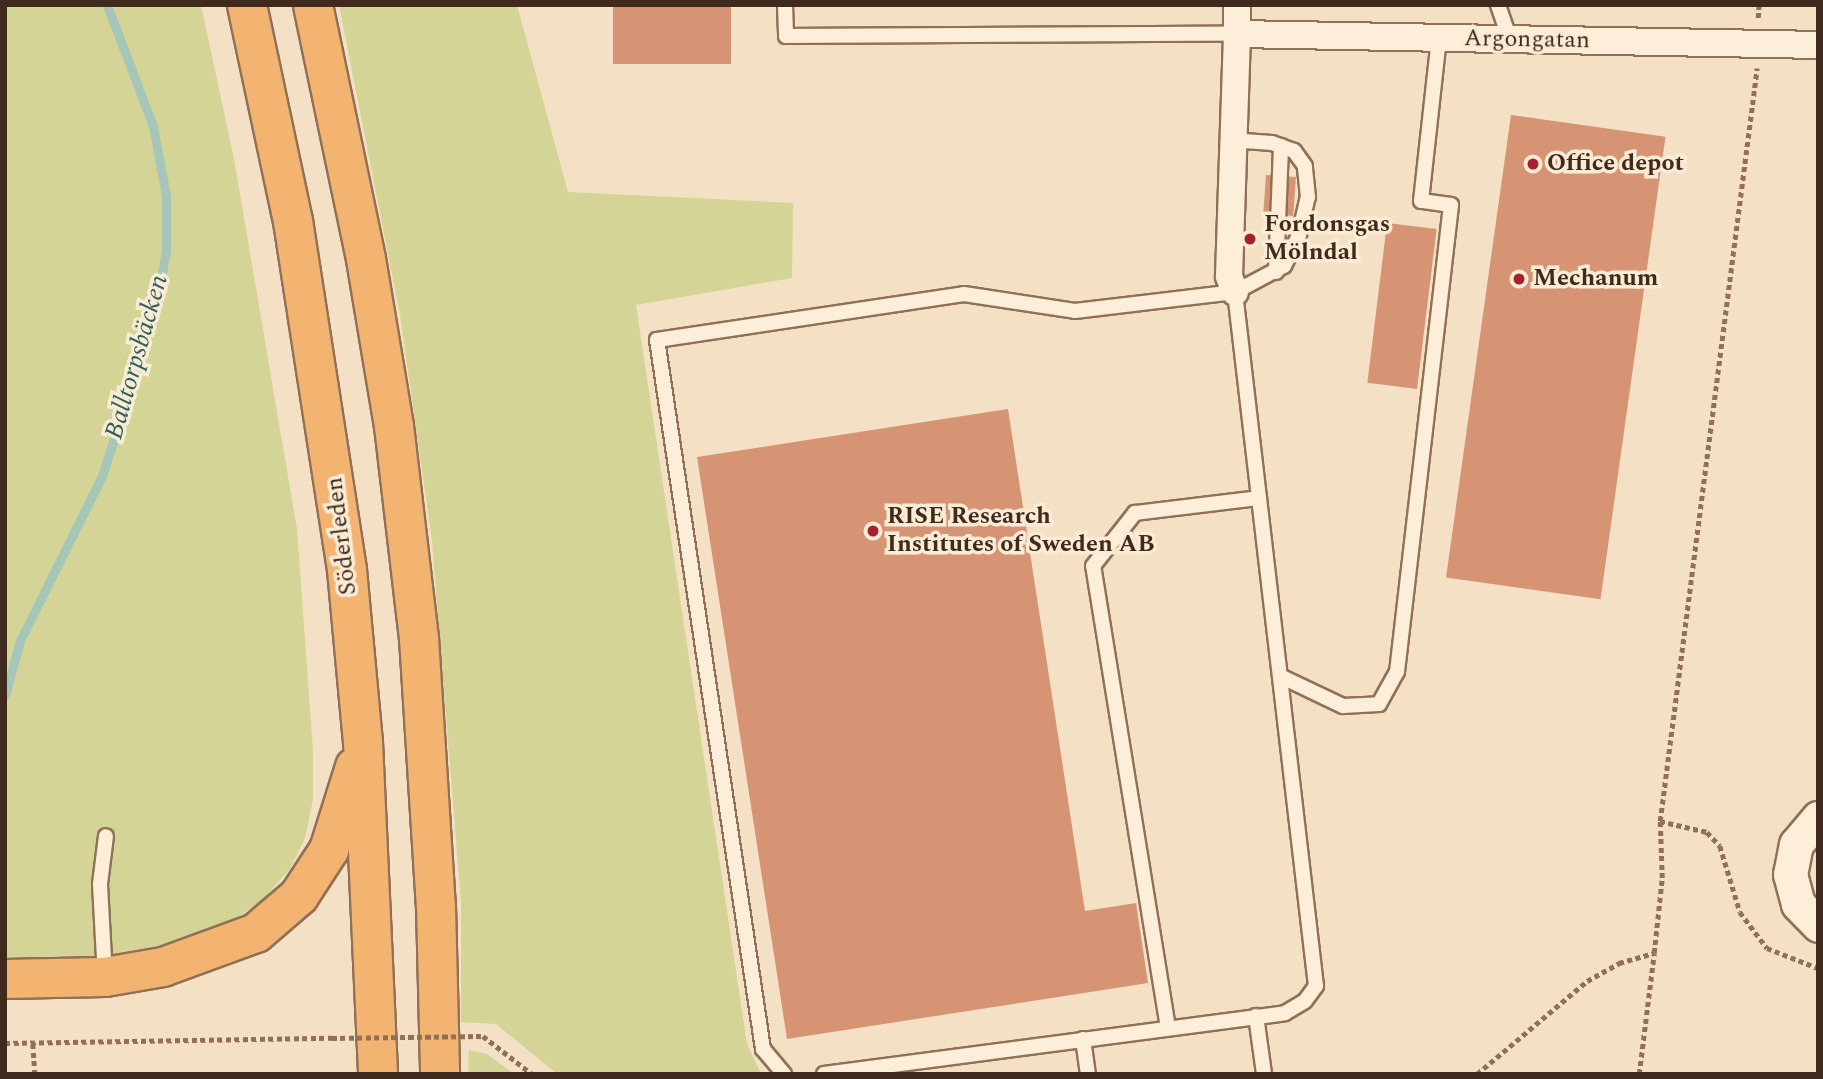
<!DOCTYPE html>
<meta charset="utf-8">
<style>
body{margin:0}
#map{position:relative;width:1823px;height:1079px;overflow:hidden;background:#f4e0c4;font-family:Spectral,serif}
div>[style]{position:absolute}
.green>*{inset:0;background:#d3d496}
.stream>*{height:9px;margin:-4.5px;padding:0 4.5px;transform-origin:4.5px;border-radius:4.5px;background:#a6c6ba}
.building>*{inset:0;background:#d69475;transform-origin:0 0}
.path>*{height:4.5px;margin-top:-2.25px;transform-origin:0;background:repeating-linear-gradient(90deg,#917057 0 5px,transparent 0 8.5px)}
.roads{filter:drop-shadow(2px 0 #917057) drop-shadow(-2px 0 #917057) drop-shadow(0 2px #917057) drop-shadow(0 -2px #917057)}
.service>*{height:14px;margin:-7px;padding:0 7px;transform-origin:7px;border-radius:7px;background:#fdeed9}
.minor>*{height:26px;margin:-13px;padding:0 13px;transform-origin:13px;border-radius:13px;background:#fdeed9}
.tertiary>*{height:33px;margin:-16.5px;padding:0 16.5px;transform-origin:16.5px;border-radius:16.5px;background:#fdeed9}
.trunk>*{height:38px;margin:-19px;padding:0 19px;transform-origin:19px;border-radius:19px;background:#f3b472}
.path-bridge>*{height:4.5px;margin-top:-2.25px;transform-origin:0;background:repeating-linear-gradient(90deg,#917057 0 5px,transparent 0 8.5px)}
.dots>*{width:19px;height:19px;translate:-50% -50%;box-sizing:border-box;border:4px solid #faebd5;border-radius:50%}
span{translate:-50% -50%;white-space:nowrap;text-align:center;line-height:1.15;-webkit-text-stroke:7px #faebd5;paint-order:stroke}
.street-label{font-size:24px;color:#3f2a1d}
.poi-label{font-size:24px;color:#3f2a1d;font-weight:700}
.left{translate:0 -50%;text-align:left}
.water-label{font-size:26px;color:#2b6158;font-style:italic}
.frame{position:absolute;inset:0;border:7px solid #3f2a1d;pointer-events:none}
</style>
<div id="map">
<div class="green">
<i style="clip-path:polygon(5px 5px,201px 5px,234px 159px,297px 529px,313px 751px,313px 800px,305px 838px,290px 869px,263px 899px,230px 923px,150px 956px,5px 965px)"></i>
<i style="clip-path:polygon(339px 5px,517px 5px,568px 192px,793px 203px,792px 278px,636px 305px,747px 1044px,761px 1074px,557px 1074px,496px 1024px,461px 1022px,461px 903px,432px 541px,400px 315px)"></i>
<i style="clip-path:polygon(469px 1050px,487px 1054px,514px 1074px,468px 1074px)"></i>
</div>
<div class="stream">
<i style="left:5px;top:695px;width:56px;rotate:-74.5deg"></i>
<i style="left:20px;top:641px;width:184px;rotate:-63.6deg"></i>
<i style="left:102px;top:476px;width:172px;rotate:-72.1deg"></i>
<i style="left:155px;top:312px;width:63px;rotate:-79.9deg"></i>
<i style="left:166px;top:250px;width:54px;rotate:-90deg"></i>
<i style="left:166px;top:196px;width:71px;rotate:-100.5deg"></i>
<i style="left:153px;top:126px;width:129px;rotate:-110.8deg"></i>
</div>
<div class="building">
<i style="left:613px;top:5px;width:118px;height:59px"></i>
<i style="left:1511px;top:115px;width:156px;height:467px;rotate:8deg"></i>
<i style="left:1266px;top:175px;width:30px;height:39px;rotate:4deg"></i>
<i style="left:1387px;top:223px;width:50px;height:161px;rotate:7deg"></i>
<i style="clip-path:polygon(1008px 409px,1085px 911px,1136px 903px,1148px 983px,787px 1039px,697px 457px)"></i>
</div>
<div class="path">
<i style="left:1758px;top:18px;width:13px;rotate:-86deg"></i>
<i style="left:1660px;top:821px;width:48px;rotate:13.2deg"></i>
<i style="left:1707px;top:832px;width:19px;rotate:47deg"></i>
<i style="left:1720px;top:846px;width:69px;rotate:73.1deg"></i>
<i style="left:1740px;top:912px;width:45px;rotate:53.1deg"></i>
<i style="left:1767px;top:948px;width:55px;rotate:21.4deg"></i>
<i style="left:483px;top:1036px;width:62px;rotate:37.8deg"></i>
<i style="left:5px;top:1043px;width:327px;rotate:-0.9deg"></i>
<i style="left:33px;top:1044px;width:30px;rotate:86deg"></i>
<i style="left:1477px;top:1074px;width:144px;rotate:-40.2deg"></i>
<i style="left:1587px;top:981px;width:37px;rotate:-29deg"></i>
<i style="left:1619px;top:963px;width:36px;rotate:-16deg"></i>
<i style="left:1654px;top:953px;width:75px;rotate:-83.9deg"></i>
<i style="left:1662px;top:878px;width:57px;rotate:-92deg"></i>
<i style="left:1660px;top:821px;width:759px;rotate:-82.66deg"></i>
<i style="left:1639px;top:1074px;width:122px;rotate:-82.9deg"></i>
</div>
<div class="roads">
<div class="service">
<i style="left:785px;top:5px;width:31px;rotate:88deg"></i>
<i style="left:786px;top:36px;width:451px;rotate:-0.3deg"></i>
<i style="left:1498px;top:5px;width:37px;rotate:71deg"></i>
<i style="left:1276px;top:272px;width:126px;rotate:-87.7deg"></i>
<i style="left:1280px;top:676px;width:70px;rotate:25.5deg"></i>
<i style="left:1343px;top:706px;width:36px;rotate:-3deg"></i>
<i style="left:1379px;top:704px;width:37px;rotate:-61deg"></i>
<i style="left:1397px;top:672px;width:470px;rotate:-83.4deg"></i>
<i style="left:1451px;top:205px;width:30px;rotate:-172deg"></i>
<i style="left:1421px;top:201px;width:164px;rotate:-83.7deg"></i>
<i style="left:105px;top:977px;width:93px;rotate:-93.1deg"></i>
<i style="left:100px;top:884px;width:48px;rotate:-82.9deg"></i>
<i style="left:1256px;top:1016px;width:59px;rotate:82.1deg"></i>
<i style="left:1168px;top:1028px;width:468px;rotate:-99.2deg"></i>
<i style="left:1093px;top:566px;width:68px;rotate:-51.6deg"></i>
<i style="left:1135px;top:513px;width:125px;rotate:-6.9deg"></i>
<i style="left:1083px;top:1039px;width:35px;rotate:82deg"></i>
<i style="left:784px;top:1074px;width:33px;rotate:-130deg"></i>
<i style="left:763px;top:1049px;width:717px;rotate:-98.5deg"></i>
<i style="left:657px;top:340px;width:310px;rotate:-8.5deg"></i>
<i style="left:964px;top:294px;width:112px;rotate:8.7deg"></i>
<i style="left:1075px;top:311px;width:161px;rotate:-6.8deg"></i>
<i style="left:1235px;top:292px;width:55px;rotate:-28deg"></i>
<i style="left:1284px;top:266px;width:34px;rotate:-64deg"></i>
<i style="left:1299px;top:235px;width:39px;rotate:-77deg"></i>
<i style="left:1308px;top:197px;width:31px;rotate:-96deg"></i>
<i style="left:1305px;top:166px;width:19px;rotate:-126deg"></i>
<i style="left:1294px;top:151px;width:23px;rotate:-160deg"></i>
<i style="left:1272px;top:143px;width:39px;rotate:-176deg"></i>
<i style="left:824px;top:1074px;width:465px;rotate:-7.5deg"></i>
<i style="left:1285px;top:1013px;width:23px;rotate:-31deg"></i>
<i style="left:1305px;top:1001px;width:19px;rotate:-54deg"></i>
<i style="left:1316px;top:986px;width:699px;rotate:-96.66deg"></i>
</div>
<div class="minor">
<i style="left:1237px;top:5px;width:29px;rotate:90deg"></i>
<i style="left:1237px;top:34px;width:581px;rotate:1.08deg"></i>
<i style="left:1235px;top:292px;width:17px;rotate:-111deg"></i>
<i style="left:1229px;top:276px;width:242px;rotate:-88.1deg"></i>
</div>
<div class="tertiary">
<i style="left:1818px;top:818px;width:34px;rotate:130deg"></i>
<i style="left:1796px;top:844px;width:31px;rotate:101deg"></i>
<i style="left:1790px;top:874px;width:31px;rotate:75deg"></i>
<i style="left:1798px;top:904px;width:29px;rotate:46deg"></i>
</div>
<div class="trunk">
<i style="left:247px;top:5px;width:221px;rotate:78deg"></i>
<i style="left:293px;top:221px;width:353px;rotate:81.2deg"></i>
<i style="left:347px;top:570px;width:173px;rotate:84.7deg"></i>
<i style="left:363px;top:742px;width:332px;rotate:87.4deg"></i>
<i style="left:313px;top:5px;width:259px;rotate:78.2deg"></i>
<i style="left:366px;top:259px;width:169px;rotate:80.5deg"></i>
<i style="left:394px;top:426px;width:213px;rotate:83.3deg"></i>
<i style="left:419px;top:638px;width:269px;rotate:86.4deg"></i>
<i style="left:436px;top:906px;width:168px;rotate:88.6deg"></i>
<i style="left:5px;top:979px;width:100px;rotate:-1.1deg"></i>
<i style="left:105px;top:977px;width:59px;rotate:-9.8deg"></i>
<i style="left:163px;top:967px;width:99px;rotate:-20.1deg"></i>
<i style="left:256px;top:933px;width:57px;rotate:-40.7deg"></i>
<i style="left:299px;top:896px;width:55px;rotate:-56.9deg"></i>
<i style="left:329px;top:850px;width:87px;rotate:-72.6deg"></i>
</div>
</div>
<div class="path-bridge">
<i style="left:332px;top:1038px;width:151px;rotate:-0.8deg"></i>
</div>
<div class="dots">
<i style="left:1533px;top:164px;background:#a8202f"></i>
<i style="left:1250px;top:239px;background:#a8202f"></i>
<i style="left:1519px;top:279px;background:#a8202f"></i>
<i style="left:873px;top:531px;background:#a8202f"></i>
</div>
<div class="street-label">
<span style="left:1527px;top:40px;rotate:1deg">Argongatan</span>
<span style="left:342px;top:536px;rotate:-97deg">Söderleden</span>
</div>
<div class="poi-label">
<span class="left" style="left:1547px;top:164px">Office depot</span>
<span class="left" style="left:1264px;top:239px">Fordonsgas<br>Mölndal</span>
<span class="left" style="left:1533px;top:279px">Mechanum</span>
<span class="left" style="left:887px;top:531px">RISE Research<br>Institutes of Sweden AB</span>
</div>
<div class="water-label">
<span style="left:137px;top:357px;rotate:-74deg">Balltorpsbäcken</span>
</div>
<div class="frame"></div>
</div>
